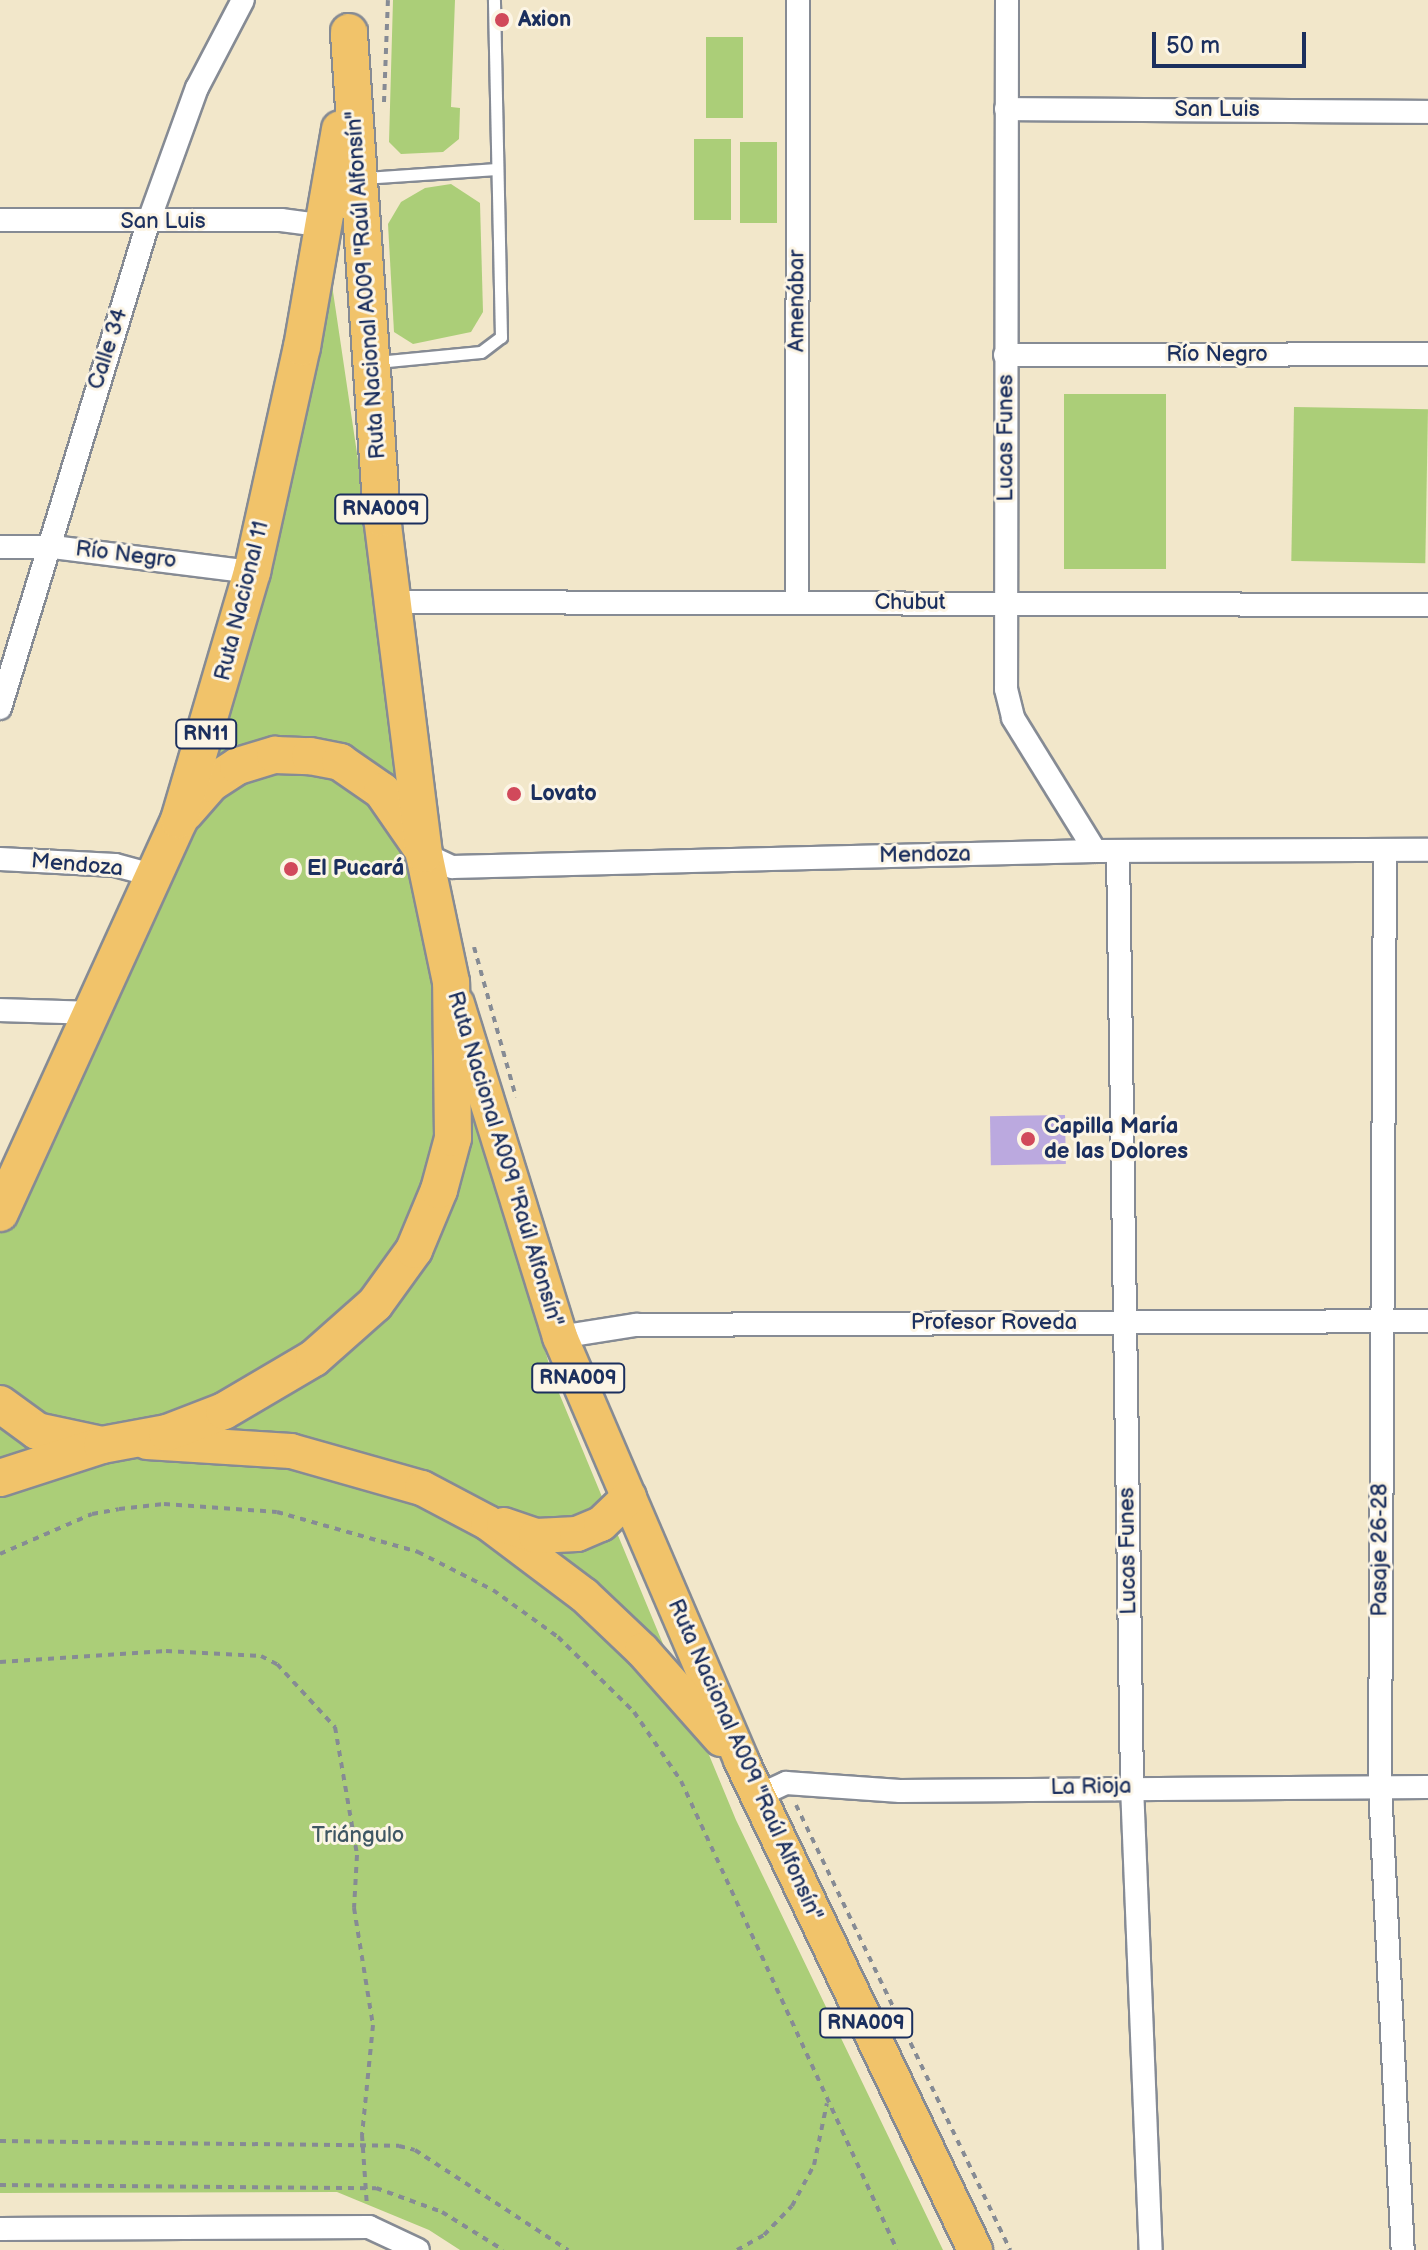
<!DOCTYPE html>
<meta charset="utf-8">
<style>
body{margin:0}
#map{position:relative;width:1428px;height:2250px;overflow:hidden;background:#f2e7ca;font-family:"Balsamiq Sans",sans-serif}
div>[style]{position:absolute}
.green>*{inset:0;background:#abce78;transform-origin:0 0}
.building>*{inset:0;background:#bba9df;transform-origin:0 0}
.path>*{height:4px;margin-top:-2px;transform-origin:0;background:repeating-linear-gradient(90deg,#868b94 0 6px,transparent 0 12px)}
.roads{filter:drop-shadow(2px 0 #868b94) drop-shadow(-2px 0 #868b94) drop-shadow(0 2px #868b94) drop-shadow(0 -2px #868b94)}
.service>*{height:11px;margin:-5.5px;padding:0 5.5px;transform-origin:5.5px;border-radius:5.5px;background:#fff}
.minor>*{height:22px;margin:-11px;padding:0 11px;transform-origin:11px;border-radius:11px;background:#fff}
.primary>*{height:34px;margin:-17px;padding:0 17px;transform-origin:17px;border-radius:17px;background:#f1c36a}
.trunk>*{height:36px;margin:-18px;padding:0 18px;transform-origin:18px;border-radius:18px;background:#f1c36a}
.dots>*{width:22px;height:22px;translate:-50% -50%;box-sizing:border-box;border:4px solid #fcf5e5;border-radius:50%}
span{translate:-50% -50%;white-space:nowrap;text-align:center;line-height:1.15;-webkit-text-stroke:6px #fcf5e5;paint-order:stroke}
.shield-label span{padding:2px 6px;background:#fcf5e5;border:2px solid;border-radius:6px;-webkit-text-stroke-width:0}
.shield-label{font-size:20px;color:#1b2f5e;font-weight:700}
.poi-label{font-size:22px;color:#1b2f5e;font-weight:700}
.left{translate:0 -50%;text-align:left}
.street-label{font-size:22px;color:#1b2f5e}
.park-label{font-size:22px;color:#3f5764}
.scale{position:absolute;left:1152px;top:32px;width:154px;height:36px;box-sizing:border-box;border:4px solid #1b2f5e;border-top:0;padding-left:10px;font-size:24px;line-height:28px;white-space:nowrap;color:#1b2f5e;-webkit-text-stroke:6px #fcf5e5;paint-order:stroke}
</style>
<div id="map">
<div class="green">
<i style="clip-path:polygon(393px 0,455px 0,451px 107px,460px 108px,459px 139px,443px 152px,401px 154px,389px 142px)"></i>
<i style="left:706px;top:37px;width:37px;height:81px"></i>
<i style="left:694px;top:139px;width:37px;height:81px"></i>
<i style="left:740px;top:142px;width:37px;height:81px"></i>
<i style="clip-path:polygon(451px 184px,480px 203px,483px 312px,471px 332px,413px 344px,394px 332px,388px 224px,401px 202px,425px 188px)"></i>
<i style="clip-path:polygon(332px 285px,434px 972px,554px 1381px,736px 1820px,943px 2250px,460px 2250px,429px 2230px,337px 2192px,0 2193px,0 1212px,220px 689px)"></i>
<i style="left:1064px;top:394px;width:102px;height:175px"></i>
<i style="left:1294px;top:407px;width:134px;height:154px;rotate:1deg"></i>
</div>
<div class="building">
<i style="left:1065px;top:1115px;width:49px;height:75px;rotate:89deg"></i>
</div>
<div class="path">
<i style="left:384px;top:102px;width:102px;rotate:-87.8deg"></i>
<i style="left:474px;top:947px;width:156px;rotate:74.4deg"></i>
<i style="left:0;top:1554px;width:100px;rotate:-23.5deg"></i>
<i style="left:92px;top:1514px;width:27px;rotate:-10deg"></i>
<i style="left:119px;top:1509px;width:45px;rotate:-6.3deg"></i>
<i style="left:164px;top:1504px;width:113px;rotate:4deg"></i>
<i style="left:277px;top:1512px;width:147px;rotate:15.8deg"></i>
<i style="left:418px;top:1552px;width:84px;rotate:26.9deg"></i>
<i style="left:493px;top:1590px;width:80px;rotate:35.9deg"></i>
<i style="left:558px;top:1637px;width:107px;rotate:44.6deg"></i>
<i style="left:634px;top:1712px;width:83px;rotate:55.7deg"></i>
<i style="left:681px;top:1781px;width:516px;rotate:65.27deg"></i>
<i style="left:0;top:1662px;width:166px;rotate:-3.8deg"></i>
<i style="left:166px;top:1651px;width:95px;rotate:3deg"></i>
<i style="left:261px;top:1656px;width:18px;rotate:27deg"></i>
<i style="left:277px;top:1664px;width:86px;rotate:47.4deg"></i>
<i style="left:335px;top:1727px;width:130px;rotate:80.2deg"></i>
<i style="left:357px;top:1855px;width:53px;rotate:93.2deg"></i>
<i style="left:354px;top:1908px;width:119px;rotate:80.8deg"></i>
<i style="left:373px;top:2025px;width:111px;rotate:95.7deg"></i>
<i style="left:362px;top:2135px;width:72px;rotate:86deg"></i>
<i style="left:796px;top:1805px;width:494px;rotate:64.3deg"></i>
<i style="left:0;top:2141px;width:399px;rotate:0.7deg"></i>
<i style="left:399px;top:2146px;width:16px;rotate:14deg"></i>
<i style="left:415px;top:2150px;width:183px;rotate:33.2deg"></i>
<i style="left:0;top:2185px;width:376px;rotate:0.5deg"></i>
<i style="left:376px;top:2188px;width:70px;rotate:20deg"></i>
<i style="left:442px;top:2212px;width:72px;rotate:31.9deg"></i>
<i style="left:737px;top:2250px;width:31px;rotate:-29deg"></i>
<i style="left:764px;top:2235px;width:40px;rotate:-46deg"></i>
<i style="left:792px;top:2206px;width:47px;rotate:-61.8deg"></i>
<i style="left:814px;top:2165px;width:63px;rotate:-78.2deg"></i>
</div>
<div class="roads">
<div class="service">
<i style="left:364px;top:178px;width:131px;rotate:-3.9deg"></i>
<i style="left:377px;top:362px;width:104px;rotate:-5.5deg"></i>
<i style="left:481px;top:352px;width:25px;rotate:-37deg"></i>
<i style="left:501px;top:337px;width:337px;rotate:-91.2deg"></i>
</div>
<div class="minor">
<i style="left:1007px;top:0;width:689px;rotate:90.08deg"></i>
<i style="left:1006px;top:689px;width:30px;rotate:76deg"></i>
<i style="left:1013px;top:718px;width:156px;rotate:58.3deg"></i>
<i style="left:1006px;top:109px;width:422px;rotate:0.4deg"></i>
<i style="left:0;top:220px;width:281px"></i>
<i style="left:281px;top:220px;width:45px;rotate:7.6deg"></i>
<i style="left:1005px;top:355px;width:423px;rotate:-0.1deg"></i>
<i style="left:0;top:547px;width:53px"></i>
<i style="left:53px;top:547px;width:201px;rotate:7.2deg"></i>
<i style="left:393px;top:602px;width:1035px;rotate:0.17deg"></i>
<i style="left:797px;top:602px;width:602px;rotate:-89.9deg"></i>
<i style="left:0;top:708px;width:507px;rotate:-73.03deg"></i>
<i style="left:148px;top:223px;width:144px;rotate:-70.1deg"></i>
<i style="left:197px;top:88px;width:99px;rotate:-62.4deg"></i>
<i style="left:1385px;top:850px;width:936px;rotate:90.31deg"></i>
<i style="left:1380px;top:1786px;width:465px;rotate:87.2deg"></i>
<i style="left:1118px;top:851px;width:935px;rotate:89.14deg"></i>
<i style="left:1132px;top:1786px;width:464px;rotate:87.7deg"></i>
<i style="left:424px;top:854px;width:31px;rotate:25deg"></i>
<i style="left:452px;top:867px;width:643px;rotate:-1.43deg"></i>
<i style="left:1095px;top:851px;width:333px;rotate:-0.2deg"></i>
<i style="left:0;top:859px;width:115px;rotate:3deg"></i>
<i style="left:115px;top:865px;width:39px;rotate:15deg"></i>
<i style="left:0;top:1010px;width:93px;rotate:1.8deg"></i>
<i style="left:560px;top:1337px;width:77px;rotate:-9deg"></i>
<i style="left:636px;top:1325px;width:792px;rotate:-0.29deg"></i>
<i style="left:758px;top:1796px;width:31px;rotate:-25deg"></i>
<i style="left:786px;top:1783px;width:114px;rotate:4deg"></i>
<i style="left:900px;top:1791px;width:528px;rotate:-0.43deg"></i>
<i style="left:0;top:2229px;width:369px;rotate:-0.3deg"></i>
<i style="left:369px;top:2227px;width:54px;rotate:25.1deg"></i>
</div>
<div class="primary">
<i style="left:457px;top:1004px;width:349px;rotate:72.8deg"></i>
<i style="left:560px;top:1337px;width:460px;rotate:66.8deg"></i>
<i style="left:741px;top:1760px;width:543px;rotate:64.47deg"></i>
<i style="left:147px;top:1442px;width:144px;rotate:3.6deg"></i>
<i style="left:291px;top:1451px;width:136px;rotate:15.8deg"></i>
<i style="left:422px;top:1488px;width:75px;rotate:27.9deg"></i>
<i style="left:488px;top:1523px;width:120px;rotate:36.9deg"></i>
<i style="left:584px;top:1595px;width:80px;rotate:43.5deg"></i>
<i style="left:642px;top:1650px;width:119px;rotate:48.4deg"></i>
<i style="left:504px;top:1525px;width:34px;rotate:19deg"></i>
<i style="left:536px;top:1536px;width:41px;rotate:-2.8deg"></i>
<i style="left:577px;top:1534px;width:26px;rotate:-23deg"></i>
<i style="left:601px;top:1524px;width:39px;rotate:-44deg"></i>
</div>
<div class="trunk">
<i style="left:185px;top:813px;width:38px;rotate:-49deg"></i>
<i style="left:210px;top:784px;width:33px;rotate:-33deg"></i>
<i style="left:238px;top:766px;width:39px;rotate:-17deg"></i>
<i style="left:275px;top:755px;width:35px;rotate:2deg"></i>
<i style="left:310px;top:756px;width:31px;rotate:11deg"></i>
<i style="left:340px;top:762px;width:51px;rotate:34.6deg"></i>
<i style="left:382px;top:791px;width:67px;rotate:55.4deg"></i>
<i style="left:0;top:1213px;width:432px;rotate:-65.5deg"></i>
<i style="left:179px;top:820px;width:259px;rotate:-73.6deg"></i>
<i style="left:252px;top:572px;width:230px;rotate:-77.5deg"></i>
<i style="left:302px;top:347px;width:221px;rotate:-80.1deg"></i>
<i style="left:0;top:1404px;width:46px;rotate:36.1deg"></i>
<i style="left:37px;top:1431px;width:61px;rotate:12.2deg"></i>
<i style="left:0;top:1478px;width:107px;rotate:-17.9deg"></i>
<i style="left:102px;top:1445px;width:66px;rotate:-10.5deg"></i>
<i style="left:167px;top:1433px;width:61px;rotate:-21.1deg"></i>
<i style="left:224px;top:1411px;width:104px;rotate:-30.5deg"></i>
<i style="left:314px;top:1358px;width:81px;rotate:-41.5deg"></i>
<i style="left:375px;top:1304px;width:67px;rotate:-54.2deg"></i>
<i style="left:414px;top:1250px;width:65px;rotate:-67.4deg"></i>
<i style="left:439px;top:1190px;width:54px;rotate:-74.9deg"></i>
<i style="left:453px;top:1138px;width:156px;rotate:-90.7deg"></i>
<i style="left:451px;top:982px;width:131px;rotate:-101.9deg"></i>
<i style="left:424px;top:854px;width:339px;rotate:-97.1deg"></i>
<i style="left:382px;top:518px;width:487px;rotate:-93.9deg"></i>
</div>
</div>
<div class="dots">
<i style="left:502px;top:20px;background:#d1495b"></i>
<i style="left:514px;top:794px;background:#d1495b"></i>
<i style="left:291px;top:869px;background:#d1495b"></i>
<i style="left:1028px;top:1139px;background:#d1495b"></i>
</div>
<div class="shield-label">
<span style="left:381px;top:509px">RNA009</span>
<span style="left:206px;top:734px">RN11</span>
<span style="left:578px;top:1378px">RNA009</span>
<span style="left:866px;top:2023px">RNA009</span>
</div>
<div class="poi-label">
<span class="left" style="left:518px;top:20px">Axion</span>
<span class="left" style="left:530px;top:794px">Lovato</span>
<span class="left" style="left:307px;top:869px">El Pucará</span>
<span class="left" style="left:1044px;top:1139px">Capilla María<br>de las Dolores</span>
</div>
<div class="street-label">
<span style="left:1217px;top:110px">San Luis</span>
<span style="left:163px;top:222px">San Luis</span>
<span style="left:366px;top:285px;rotate:-94deg">Ruta Nacional A009 "Raúl Alfonsín"</span>
<span style="left:797px;top:301px;rotate:-90deg">Amenábar</span>
<span style="left:108px;top:349px;rotate:-72deg">Calle 34</span>
<span style="left:1217px;top:355px">Río Negro</span>
<span style="left:1006px;top:438px;rotate:-90deg">Lucas Funes</span>
<span style="left:126px;top:555px;rotate:7deg">Río Negro</span>
<span style="left:242px;top:601px;rotate:-76deg">Ruta Nacional 11</span>
<span style="left:910px;top:603px">Chubut</span>
<span style="left:925px;top:855px;rotate:-1deg">Mendoza</span>
<span style="left:77px;top:865px;rotate:5deg">Mendoza</span>
<span style="left:505px;top:1159px;rotate:73deg">Ruta Nacional A009 "Raúl Alfonsín"</span>
<span style="left:994px;top:1323px">Profesor Roveda</span>
<span style="left:1380px;top:1550px;rotate:-90deg">Pasaje 26-28</span>
<span style="left:1128px;top:1551px;rotate:-91deg">Lucas Funes</span>
<span style="left:745px;top:1760px;rotate:66deg">Ruta Nacional A009 "Raúl Alfonsín"</span>
<span style="left:1091px;top:1787px;rotate:-1deg">La Rioja</span>
</div>
<div class="park-label">
<span style="left:358px;top:1836px">Triángulo</span>
</div>
<div class="scale">50 m</div>
</div>
